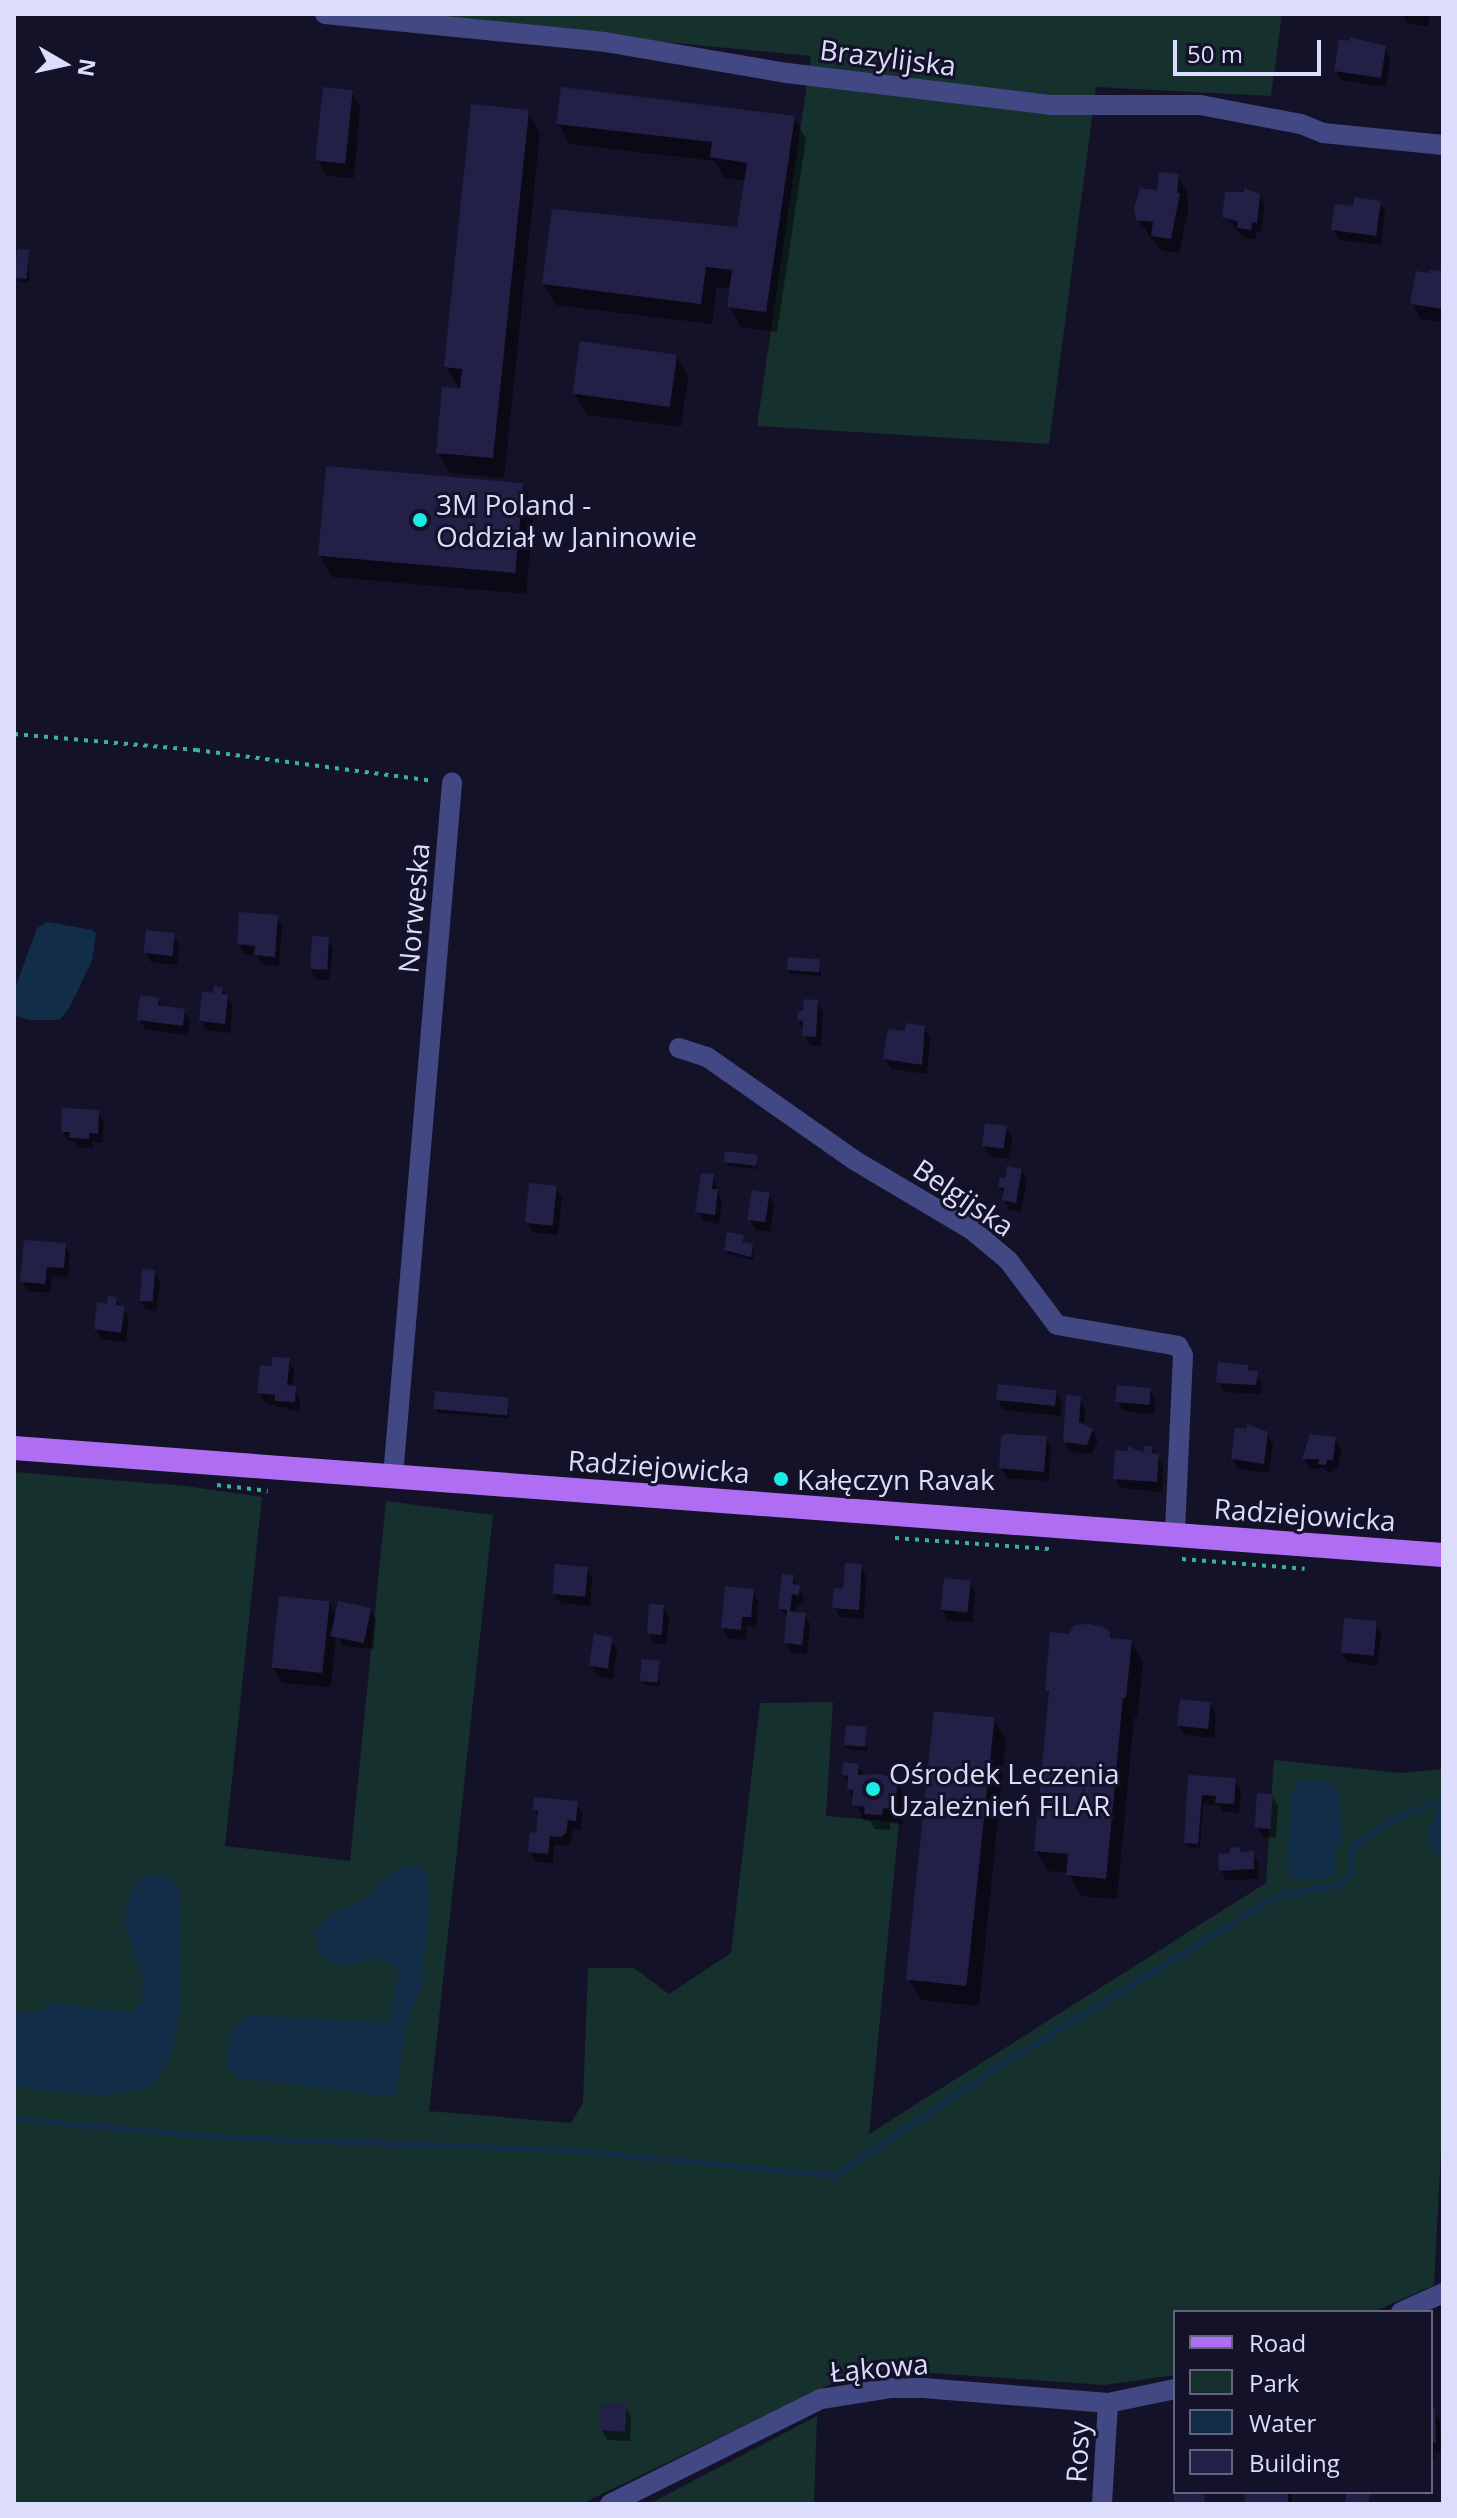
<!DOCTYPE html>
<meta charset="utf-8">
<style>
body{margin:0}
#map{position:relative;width:1457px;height:2518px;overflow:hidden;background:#131228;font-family:"Open Sans",sans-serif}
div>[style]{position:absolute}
.green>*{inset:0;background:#16312d}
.water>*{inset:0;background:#112d48}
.shadow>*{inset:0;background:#0007;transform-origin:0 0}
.stream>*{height:6px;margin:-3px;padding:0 3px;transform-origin:3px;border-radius:3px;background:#112d48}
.building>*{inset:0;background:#222047;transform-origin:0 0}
.path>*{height:4px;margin-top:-2px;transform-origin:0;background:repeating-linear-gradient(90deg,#3bb19a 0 4px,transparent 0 10px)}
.minor>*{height:20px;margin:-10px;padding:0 10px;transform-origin:10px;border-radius:10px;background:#424883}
.major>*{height:24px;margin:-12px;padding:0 12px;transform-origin:12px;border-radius:12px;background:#ae6df3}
.dots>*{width:22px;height:22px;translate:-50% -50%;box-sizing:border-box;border:4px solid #131228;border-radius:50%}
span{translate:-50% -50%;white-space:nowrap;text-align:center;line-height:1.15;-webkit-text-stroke:6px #131228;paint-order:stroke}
.street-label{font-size:28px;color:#dcddfc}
.poi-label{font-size:28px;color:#dcddfc}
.left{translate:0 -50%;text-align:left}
.frame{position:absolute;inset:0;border:16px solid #dcddfc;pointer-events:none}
.legend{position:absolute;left:1173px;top:2310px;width:260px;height:184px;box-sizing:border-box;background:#131228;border:2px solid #63637d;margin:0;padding:10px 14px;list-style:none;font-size:24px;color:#dcddfc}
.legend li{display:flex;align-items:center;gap:16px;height:40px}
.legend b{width:40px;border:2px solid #63637d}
.north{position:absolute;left:24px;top:24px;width:80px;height:80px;-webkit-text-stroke:6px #131228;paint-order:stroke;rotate:99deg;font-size:22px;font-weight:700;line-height:32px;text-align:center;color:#dcddfc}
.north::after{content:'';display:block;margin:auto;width:28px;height:36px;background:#dcddfc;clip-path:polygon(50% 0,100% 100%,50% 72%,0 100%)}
.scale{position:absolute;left:1173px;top:40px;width:148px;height:36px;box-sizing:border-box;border:4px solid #dcddfc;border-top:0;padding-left:10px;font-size:24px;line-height:28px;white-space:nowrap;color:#dcddfc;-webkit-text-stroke:6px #131228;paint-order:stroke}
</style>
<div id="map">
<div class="green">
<i style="clip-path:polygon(374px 14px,1282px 14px,1271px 96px,1096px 87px,1049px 444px,757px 426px,811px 56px)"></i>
<i style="clip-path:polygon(14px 1472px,185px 1486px,262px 1497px,225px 1846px,350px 1861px,386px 1501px,493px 1515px,429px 2111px,571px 2123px,583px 2103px,588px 1968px,634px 1968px,669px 1994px,731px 1953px,760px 1703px,833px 1702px,826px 1816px,899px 1822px,869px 2134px,1266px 1883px,1274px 1760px,1401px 1773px,1443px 1769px,1443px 2112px,1434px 2285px,1373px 2312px,1175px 2312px,1175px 2375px,1104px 2385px,889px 2370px,854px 2373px,581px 2504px,14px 2504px)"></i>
<i style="clip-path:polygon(817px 2416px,814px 2504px,649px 2504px)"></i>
</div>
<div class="water">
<i style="clip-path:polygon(47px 922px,93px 930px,96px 933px,92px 961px,68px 1010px,59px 1020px,29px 1020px,17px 1016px,14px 1009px,14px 991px,37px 928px)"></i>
<i style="clip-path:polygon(1314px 1780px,1328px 1782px,1339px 1791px,1343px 1842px,1334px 1852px,1337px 1866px,1331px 1878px,1298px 1880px,1292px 1877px,1288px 1862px,1290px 1796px,1298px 1782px)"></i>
<i style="clip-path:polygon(1443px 1801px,1443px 1855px,1431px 1853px,1428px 1839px,1432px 1819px)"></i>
<i style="clip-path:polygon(401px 1865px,416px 1866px,427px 1873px,430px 1906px,421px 1987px,405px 2030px,395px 2097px,240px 2078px,227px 2069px,229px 2043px,236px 2023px,249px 2015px,387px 2023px,400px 1971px,392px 1965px,369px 1958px,343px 1967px,317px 1954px,316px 1932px,327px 1916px,366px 1898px)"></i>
<i style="clip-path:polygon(144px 1874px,172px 1878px,180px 1893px,179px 2015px,171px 2056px,152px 2086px,105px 2096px,14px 2087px,14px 2012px,41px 2013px,49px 2002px,132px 2013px,141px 2001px,144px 1980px,124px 1921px,131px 1892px)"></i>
</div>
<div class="shadow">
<i style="clip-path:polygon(1402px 14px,1429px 14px,1428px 26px,1407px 23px)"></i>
<i style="clip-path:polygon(1340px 41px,1375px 43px,1385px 48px,1390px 58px,1386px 87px,1341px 80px,1336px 70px)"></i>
<i style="clip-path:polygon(352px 92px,360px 107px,354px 178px,327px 176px,318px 160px)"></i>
<i style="clip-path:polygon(528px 112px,540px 133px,504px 478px,450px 473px,438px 452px,460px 390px,446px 367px)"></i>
<i style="clip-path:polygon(794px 118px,806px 139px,777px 332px,741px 327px,729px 306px,731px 288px,717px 287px,712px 324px,556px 305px,544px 284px,739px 230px,746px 181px,724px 178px,715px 161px,570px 144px,558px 123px)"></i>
<i style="clip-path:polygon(1178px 176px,1187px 192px,1188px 211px,1179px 253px,1162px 251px,1138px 220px,1159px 192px)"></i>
<i style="clip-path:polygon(evenodd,1259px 196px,1265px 206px,1261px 232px,1257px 231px,1255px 239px,1245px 238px,1224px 216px,1259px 196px,1228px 216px,1247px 225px,1228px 220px,1228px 216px)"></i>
<i style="clip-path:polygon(1380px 202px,1385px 212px,1381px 245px,1339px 240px,1333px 230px,1355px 208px)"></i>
<i style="clip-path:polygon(28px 252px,29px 282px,19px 281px,16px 277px)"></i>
<i style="clip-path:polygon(1441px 273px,1443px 322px,1421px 319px,1412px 303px)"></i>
<i style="clip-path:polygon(676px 356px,688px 377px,681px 427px,587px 415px,575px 394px)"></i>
<i style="clip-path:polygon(522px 485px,534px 506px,526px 594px,332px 577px,320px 556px)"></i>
<i style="clip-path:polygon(277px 917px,282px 927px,279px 966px,262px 964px,256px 955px,244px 954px,239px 944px)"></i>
<i style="clip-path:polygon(173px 935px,179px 945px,177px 965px,151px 962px,146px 953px)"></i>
<i style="clip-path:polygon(327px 939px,333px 949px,329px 980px,316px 979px,310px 969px)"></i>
<i style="clip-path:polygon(819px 961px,821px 976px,791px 974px,789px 970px)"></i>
<i style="clip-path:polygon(222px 989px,233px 1006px,230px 1033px,206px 1030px,201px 1020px)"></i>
<i style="clip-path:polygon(158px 1000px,163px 1008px,184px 1011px,190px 1021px,188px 1035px,145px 1029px,139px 1019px)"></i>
<i style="clip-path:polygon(817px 1002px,823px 1012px,821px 1046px,810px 1045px,799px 1020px)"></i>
<i style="clip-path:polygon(924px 1027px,930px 1037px,927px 1074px,891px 1069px,886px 1059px)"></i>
<i style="clip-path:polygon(98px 1112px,104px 1122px,102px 1143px,93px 1142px,93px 1148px,77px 1147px,74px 1141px,68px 1141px,63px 1131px)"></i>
<i style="clip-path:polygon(1006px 1128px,1012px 1138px,1009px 1159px,989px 1156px,984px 1146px)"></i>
<i style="clip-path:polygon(757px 1157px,758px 1169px,728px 1166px,726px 1162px)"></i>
<i style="clip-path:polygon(1021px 1170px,1027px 1180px,1021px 1212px,1009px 1210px,1000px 1187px)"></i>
<i style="clip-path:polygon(712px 1176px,722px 1201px,719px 1224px,703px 1221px,697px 1211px)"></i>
<i style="clip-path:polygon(556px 1188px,562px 1197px,558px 1235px,532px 1232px,527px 1223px)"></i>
<i style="clip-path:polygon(768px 1195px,774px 1204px,770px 1232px,756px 1230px,750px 1220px)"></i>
<i style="clip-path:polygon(743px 1237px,745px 1245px,754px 1250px,753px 1260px,728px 1254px,726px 1250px)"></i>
<i style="clip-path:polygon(65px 1245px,70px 1255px,68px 1277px,52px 1276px,50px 1293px,28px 1291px,22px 1281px)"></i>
<i style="clip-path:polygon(154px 1272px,160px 1282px,156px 1311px,146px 1310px,140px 1300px)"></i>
<i style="clip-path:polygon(116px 1299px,129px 1317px,126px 1342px,101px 1339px,96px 1329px)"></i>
<i style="clip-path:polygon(288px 1360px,294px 1370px,292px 1388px,300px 1398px,299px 1412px,265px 1403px,259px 1393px,273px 1369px)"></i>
<i style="clip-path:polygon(1247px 1367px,1262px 1383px,1261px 1394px,1224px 1392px,1218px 1382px)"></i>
<i style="clip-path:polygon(1150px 1390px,1155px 1399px,1154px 1414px,1123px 1411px,1117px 1401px)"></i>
<i style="clip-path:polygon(1056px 1392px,1062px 1402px,1060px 1416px,1003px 1410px,998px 1400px)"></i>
<i style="clip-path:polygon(1080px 1398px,1085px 1408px,1084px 1426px,1092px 1430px,1098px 1440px,1092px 1454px,1070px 1452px,1065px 1442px)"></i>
<i style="clip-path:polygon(508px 1399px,509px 1418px,438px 1413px,436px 1408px)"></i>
<i style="clip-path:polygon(1267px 1434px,1273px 1444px,1269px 1473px,1238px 1469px,1233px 1459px)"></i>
<i style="clip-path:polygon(1311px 1436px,1335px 1439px,1341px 1449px,1338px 1469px,1332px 1469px,1331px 1474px,1323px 1468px,1310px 1469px,1304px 1459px)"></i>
<i style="clip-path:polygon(1046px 1438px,1051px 1447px,1049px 1481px,1007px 1478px,1001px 1468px)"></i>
<i style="clip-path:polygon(1130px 1448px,1146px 1455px,1152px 1448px,1158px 1456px,1163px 1466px,1162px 1492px,1121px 1488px,1115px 1479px)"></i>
<i style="clip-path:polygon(861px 1566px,866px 1576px,864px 1619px,840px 1617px,834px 1607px)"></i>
<i style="clip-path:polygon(587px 1569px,592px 1578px,590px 1606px,560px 1603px,554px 1593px)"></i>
<i style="clip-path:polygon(793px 1577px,804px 1597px,804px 1604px,797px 1604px,796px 1613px,805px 1615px,810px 1624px,807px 1654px,791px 1653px,786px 1643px,788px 1618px,780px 1608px)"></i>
<i style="clip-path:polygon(970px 1583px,975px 1593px,973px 1622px,948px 1620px,942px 1610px)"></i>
<i style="clip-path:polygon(753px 1591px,758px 1601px,756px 1627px,747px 1626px,746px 1640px,728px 1638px,723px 1628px)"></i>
<i style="clip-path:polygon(329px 1602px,339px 1619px,370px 1609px,376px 1619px,373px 1649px,343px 1646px,336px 1635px,331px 1687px,282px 1683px,273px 1667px)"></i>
<i style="clip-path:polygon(663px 1607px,669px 1617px,666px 1644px,654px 1643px,649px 1633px)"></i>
<i style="clip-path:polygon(1375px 1623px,1381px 1633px,1377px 1666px,1348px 1662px,1342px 1653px)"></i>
<i style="clip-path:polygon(1109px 1633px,1112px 1640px,1131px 1642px,1143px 1662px,1137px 1718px,1134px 1718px,1117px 1899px,1081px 1896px,1069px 1873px,1048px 1871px,1036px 1850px,1050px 1697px,1047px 1690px)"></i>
<i style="clip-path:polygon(611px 1639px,617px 1649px,613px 1679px,598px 1676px,592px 1666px)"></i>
<i style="clip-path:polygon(659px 1663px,660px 1686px,644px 1685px,642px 1680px)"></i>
<i style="clip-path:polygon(1210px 1704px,1216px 1714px,1214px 1738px,1185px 1735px,1179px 1726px)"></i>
<i style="clip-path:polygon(994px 1719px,1006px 1740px,979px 2006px,921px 2000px,909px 1980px)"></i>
<i style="clip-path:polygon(866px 1729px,867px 1751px,848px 1749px,846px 1745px)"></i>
<i style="clip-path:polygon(858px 1765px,865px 1777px,896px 1781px,905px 1796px,903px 1824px,890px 1823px,890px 1830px,875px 1829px,870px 1821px,863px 1820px,844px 1775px)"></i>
<i style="clip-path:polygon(1190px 1777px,1235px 1780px,1241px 1790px,1239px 1813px,1223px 1812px,1218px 1805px,1203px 1804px,1200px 1848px,1188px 1847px,1186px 1843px)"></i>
<i style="clip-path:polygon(1272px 1796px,1278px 1806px,1276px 1838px,1263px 1837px,1257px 1827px)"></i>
<i style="clip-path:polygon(577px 1803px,582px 1813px,581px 1830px,572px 1829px,571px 1843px,566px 1846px,554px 1845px,553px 1863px,536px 1862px,530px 1852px,538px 1835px,539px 1818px,534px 1810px)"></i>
<i style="clip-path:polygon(1252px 1854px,1258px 1863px,1259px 1879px,1226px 1880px,1221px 1870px,1232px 1855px)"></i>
<i style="clip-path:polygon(626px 2407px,631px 2417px,630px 2441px,607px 2440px,602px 2430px)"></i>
<i style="clip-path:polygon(1431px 2410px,1440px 2420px,1441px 2452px,1434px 2451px,1435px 2460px,1431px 2461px)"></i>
<i style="left:1249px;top:2492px;width:43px;height:12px"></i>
</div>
<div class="stream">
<i style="left:14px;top:2119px;width:203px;rotate:5.1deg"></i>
<i style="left:216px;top:2137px;width:360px;rotate:2.2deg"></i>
<i style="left:576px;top:2151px;width:259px;rotate:5.5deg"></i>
<i style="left:834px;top:2176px;width:187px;rotate:-33.7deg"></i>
<i style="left:990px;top:2072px;width:337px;rotate:-31.5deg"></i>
<i style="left:1277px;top:1896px;width:62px;rotate:-10.2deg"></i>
<i style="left:1338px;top:1885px;width:13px;rotate:-32deg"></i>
<i style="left:1349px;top:1878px;width:33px;rotate:-81deg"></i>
<i style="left:1354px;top:1845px;width:59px;rotate:-31.8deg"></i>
<i style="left:1404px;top:1814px;width:41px;rotate:-18.4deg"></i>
</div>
<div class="building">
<i style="clip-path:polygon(1350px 37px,1386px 46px,1381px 78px,1334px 71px,1339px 39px,1349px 41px)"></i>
<i style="left:323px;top:87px;width:30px;height:74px;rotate:6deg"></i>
<i style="clip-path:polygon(561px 87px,795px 116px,766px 312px,727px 307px,732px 270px,706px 267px,701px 304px,542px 284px,552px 209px,737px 227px,747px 163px,710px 157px,712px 142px,556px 124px)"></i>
<i style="clip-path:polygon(471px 104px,529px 110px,493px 458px,436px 453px,442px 387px,460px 388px,462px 369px,444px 367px)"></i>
<i style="clip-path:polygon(1159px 172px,1179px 174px,1177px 193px,1180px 193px,1171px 239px,1151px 236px,1153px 222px,1136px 220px,1134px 208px,1140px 188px,1157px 190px)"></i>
<i style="clip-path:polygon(1244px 188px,1260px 194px,1257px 223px,1252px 222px,1251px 230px,1237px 228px,1238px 221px,1222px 217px,1225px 192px,1244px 192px)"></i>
<i style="clip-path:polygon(1354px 197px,1381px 201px,1376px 236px,1331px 230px,1335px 204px,1353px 206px)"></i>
<i style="left:17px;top:249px;width:12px;height:29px;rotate:5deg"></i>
<i style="clip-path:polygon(1430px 270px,1442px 271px,1443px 309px,1410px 304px,1416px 271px,1429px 273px)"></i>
<i style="left:580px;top:341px;width:98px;height:53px;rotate:8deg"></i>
<i style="left:326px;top:466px;width:198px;height:90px;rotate:5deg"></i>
<i style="clip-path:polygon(239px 912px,278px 915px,275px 957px,254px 955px,255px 946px,237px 944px)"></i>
<i style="left:146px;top:930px;width:29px;height:23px;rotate:6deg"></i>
<i style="left:312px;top:936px;width:17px;height:33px;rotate:3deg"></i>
<i style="left:788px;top:957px;width:32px;height:13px;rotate:4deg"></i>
<i style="clip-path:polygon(214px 986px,223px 987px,222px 994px,228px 995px,225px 1024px,199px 1021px,202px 991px,213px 993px)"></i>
<i style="clip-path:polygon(140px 995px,159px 998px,158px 1005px,185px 1009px,183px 1026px,137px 1020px)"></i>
<i style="clip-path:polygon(804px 999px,818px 1000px,816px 1037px,802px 1036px,803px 1021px,797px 1020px,798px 1011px,803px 1011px)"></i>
<i style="clip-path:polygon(906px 1023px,925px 1026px,922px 1065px,883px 1059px,888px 1029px,905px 1031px)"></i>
<i style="clip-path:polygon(62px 1108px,99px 1110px,98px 1134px,89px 1133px,89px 1139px,69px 1138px,70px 1132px,61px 1132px)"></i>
<i style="left:985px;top:1123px;width:22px;height:23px;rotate:8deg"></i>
<i style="left:725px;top:1151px;width:33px;height:11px;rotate:7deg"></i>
<i style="clip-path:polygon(1007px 1166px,1022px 1169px,1016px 1203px,1002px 1200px,1004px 1188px,998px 1187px,1000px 1177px,1005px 1178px)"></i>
<i style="clip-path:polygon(701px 1173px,714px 1174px,712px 1189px,718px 1189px,715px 1215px,695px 1212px)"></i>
<i style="left:529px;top:1183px;width:28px;height:40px;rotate:6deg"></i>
<i style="left:752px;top:1190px;width:18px;height:30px;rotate:9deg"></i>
<i style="clip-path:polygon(727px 1232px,744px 1235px,743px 1242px,753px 1244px,751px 1257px,724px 1250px)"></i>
<i style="clip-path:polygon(24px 1240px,66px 1243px,64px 1268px,47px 1267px,45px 1284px,20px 1282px)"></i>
<i style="left:142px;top:1269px;width:13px;height:32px;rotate:4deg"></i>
<i style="clip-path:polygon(108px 1296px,117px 1297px,116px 1305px,125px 1306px,121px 1333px,94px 1329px,97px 1302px,107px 1304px)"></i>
<i style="clip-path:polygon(272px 1357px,290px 1358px,287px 1385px,296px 1386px,295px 1402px,275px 1401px,275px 1395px,257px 1393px,260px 1365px,272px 1366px)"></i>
<i style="clip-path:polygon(1218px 1362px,1248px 1365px,1248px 1370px,1258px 1371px,1256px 1385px,1216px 1383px)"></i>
<i style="left:998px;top:1384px;width:59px;height:16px;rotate:6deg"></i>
<i style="left:1117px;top:1385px;width:34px;height:17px;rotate:5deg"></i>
<i style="left:435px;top:1391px;width:74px;height:18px;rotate:5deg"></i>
<i style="clip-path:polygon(1066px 1395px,1081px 1396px,1079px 1422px,1093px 1429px,1087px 1445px,1063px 1442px)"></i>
<i style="clip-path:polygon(1247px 1424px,1268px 1432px,1264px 1464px,1231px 1459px,1235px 1427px,1246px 1429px)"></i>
<i style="clip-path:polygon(1007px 1434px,1047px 1436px,1044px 1472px,999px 1468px,1001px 1436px)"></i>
<i style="clip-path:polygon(1310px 1434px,1336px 1437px,1333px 1460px,1327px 1460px,1326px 1465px,1318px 1464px,1319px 1459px,1302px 1459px)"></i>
<i style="clip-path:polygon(1128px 1446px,1144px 1453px,1145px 1446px,1153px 1446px,1152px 1453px,1159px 1454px,1157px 1482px,1113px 1479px,1115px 1450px,1128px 1451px)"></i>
<i style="clip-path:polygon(845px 1563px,862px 1564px,859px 1610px,832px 1608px,834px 1588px,843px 1589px)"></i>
<i style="left:555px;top:1564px;width:33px;height:30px;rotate:5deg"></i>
<i style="clip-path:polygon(782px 1574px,794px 1575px,793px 1584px,800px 1585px,799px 1595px,792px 1594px,790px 1611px,806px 1613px,802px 1645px,784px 1643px,787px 1610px,778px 1609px)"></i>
<i style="left:944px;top:1578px;width:27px;height:32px;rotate:6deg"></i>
<i style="clip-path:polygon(725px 1586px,754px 1589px,751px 1617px,742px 1617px,741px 1630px,721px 1628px)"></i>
<i style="left:279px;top:1596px;width:51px;height:72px;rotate:6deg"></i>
<i style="left:338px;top:1601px;width:34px;height:36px;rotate:12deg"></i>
<i style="left:649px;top:1604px;width:15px;height:30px;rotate:4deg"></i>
<i style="left:1344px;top:1618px;width:33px;height:35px;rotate:5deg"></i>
<i style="clip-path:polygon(1088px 1624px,1103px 1627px,1110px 1632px,1110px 1638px,1132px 1640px,1126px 1698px,1123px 1698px,1106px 1879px,1066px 1875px,1068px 1854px,1034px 1851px,1049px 1691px,1045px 1691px,1050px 1632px,1069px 1634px,1074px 1625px)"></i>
<i style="left:594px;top:1634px;width:19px;height:32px;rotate:9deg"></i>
<i style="left:642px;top:1659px;width:18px;height:22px;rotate:6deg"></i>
<i style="left:1180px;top:1699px;width:31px;height:27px;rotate:6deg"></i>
<i style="left:934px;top:1711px;width:61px;height:270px;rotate:6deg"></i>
<i style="left:846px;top:1725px;width:21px;height:20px;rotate:5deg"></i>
<i style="clip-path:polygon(843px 1762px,859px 1764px,858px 1775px,879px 1774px,898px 1779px,895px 1809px,883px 1808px,882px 1815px,864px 1814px,865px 1807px,852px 1805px,853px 1790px,847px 1789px,848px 1776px,842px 1775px)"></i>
<i style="clip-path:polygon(1188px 1775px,1236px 1778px,1234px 1804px,1215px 1803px,1216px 1796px,1202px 1795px,1198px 1844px,1184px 1843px)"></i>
<i style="left:1257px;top:1793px;width:16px;height:35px;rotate:4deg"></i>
<i style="clip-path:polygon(534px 1797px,578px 1801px,576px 1821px,568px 1820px,566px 1833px,561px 1837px,550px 1836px,548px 1854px,528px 1852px,530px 1832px,536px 1833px,538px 1811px,532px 1810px)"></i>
<i style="clip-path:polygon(1240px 1847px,1240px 1852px,1254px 1851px,1254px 1869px,1219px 1871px,1218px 1854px,1230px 1853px,1230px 1848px)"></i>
<i style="left:601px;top:2403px;width:26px;height:27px;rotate:4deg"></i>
<i style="clip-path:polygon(1431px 2408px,1435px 2408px,1436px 2443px,1431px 2442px)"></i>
<i style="clip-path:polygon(1185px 2492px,1205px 2495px,1204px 2504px,1174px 2504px,1174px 2493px)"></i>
<i style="left:1245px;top:2492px;width:43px;height:10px"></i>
<i style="clip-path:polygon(1370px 2492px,1368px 2504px,1345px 2504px,1346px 2493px)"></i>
</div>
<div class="path">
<i style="left:14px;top:734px;width:183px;rotate:5deg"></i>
<i style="left:196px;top:750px;width:240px;rotate:7.4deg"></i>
<i style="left:217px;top:1485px;width:51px;rotate:6.7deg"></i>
<i style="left:895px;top:1538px;width:155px;rotate:4.1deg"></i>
<i style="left:1182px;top:1559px;width:123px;rotate:4.6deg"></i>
</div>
<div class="minor">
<i style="left:325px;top:14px;width:281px;rotate:5.7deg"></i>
<i style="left:605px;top:42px;width:185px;rotate:9.7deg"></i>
<i style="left:787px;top:73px;width:267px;rotate:6.9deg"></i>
<i style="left:1052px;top:105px;width:148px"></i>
<i style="left:1200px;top:105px;width:103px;rotate:10.7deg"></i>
<i style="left:1301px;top:124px;width:24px;rotate:22deg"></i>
<i style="left:1323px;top:133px;width:121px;rotate:5.7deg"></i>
<i style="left:679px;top:1048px;width:29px;rotate:18deg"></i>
<i style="left:707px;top:1057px;width:179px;rotate:35deg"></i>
<i style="left:854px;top:1160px;width:137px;rotate:30.7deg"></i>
<i style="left:972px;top:1230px;width:47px;rotate:39.8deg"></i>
<i style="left:1008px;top:1260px;width:81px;rotate:53deg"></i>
<i style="left:1057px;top:1325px;width:123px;rotate:9.8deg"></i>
<i style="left:1178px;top:1346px;width:10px;rotate:61deg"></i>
<i style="left:1183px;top:1355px;width:179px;rotate:92.6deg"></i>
<i style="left:393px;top:1476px;width:696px;rotate:-85.13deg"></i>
<i style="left:1401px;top:2312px;width:46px;rotate:-24.3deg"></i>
<i style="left:610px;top:2504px;width:236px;rotate:-26.5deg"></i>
<i style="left:821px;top:2399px;width:72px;rotate:-8.8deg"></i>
<i style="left:892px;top:2388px;width:31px"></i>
<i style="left:923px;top:2388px;width:186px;rotate:4.6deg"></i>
<i style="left:1108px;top:2403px;width:68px;rotate:-11.8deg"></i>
<i style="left:1102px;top:2504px;width:101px;rotate:-86.6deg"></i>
</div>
<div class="major">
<i style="left:14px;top:1448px;width:1433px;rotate:4.28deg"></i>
</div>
<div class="dots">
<i style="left:420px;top:520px;background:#19ece3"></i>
<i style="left:781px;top:1479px;background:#19ece3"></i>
<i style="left:873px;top:1789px;background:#19ece3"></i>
</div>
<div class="street-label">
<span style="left:888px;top:57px;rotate:7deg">Brazylijska</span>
<span style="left:413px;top:908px;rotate:-85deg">Norweska</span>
<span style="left:964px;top:1197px;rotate:34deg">Belgijska</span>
<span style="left:659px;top:1466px;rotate:4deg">Radziejowicka</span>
<span style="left:1305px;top:1514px;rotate:4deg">Radziejowicka</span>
<span style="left:879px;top:2367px;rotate:-5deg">Łąkowa</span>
<span style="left:1077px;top:2452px;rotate:-87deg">Rosy</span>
</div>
<div class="poi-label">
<span class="left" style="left:436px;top:520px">3M Poland -<br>Oddział w Janinowie</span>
<span class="left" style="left:797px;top:1479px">Kałęczyn Ravak</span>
<span class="left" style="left:889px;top:1789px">Ośrodek Leczenia<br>Uzależnień FILAR</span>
</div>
<div class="frame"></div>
<ul class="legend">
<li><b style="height:10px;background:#ae6df3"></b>Road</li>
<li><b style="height:22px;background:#16312d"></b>Park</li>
<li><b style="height:22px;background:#112d48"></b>Water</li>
<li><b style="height:22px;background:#222047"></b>Building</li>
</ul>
<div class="north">N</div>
<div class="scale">50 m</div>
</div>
